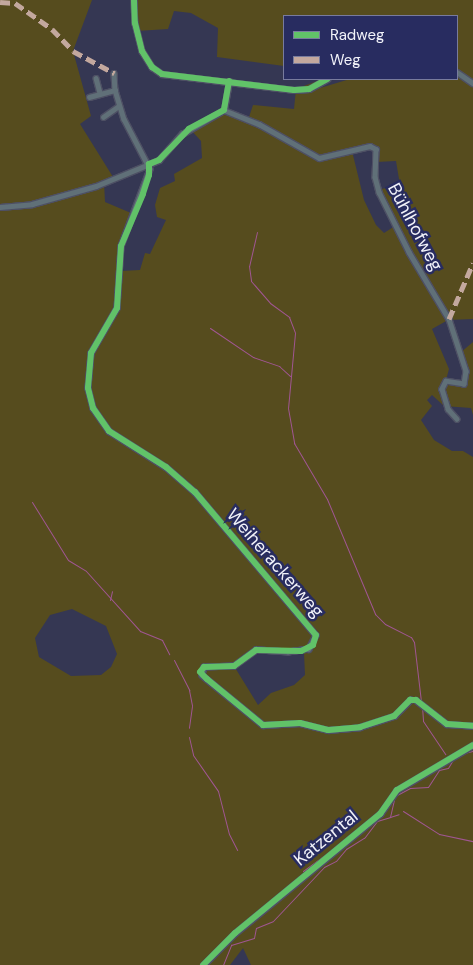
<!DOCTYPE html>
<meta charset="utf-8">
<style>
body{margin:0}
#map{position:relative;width:473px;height:965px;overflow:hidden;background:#353753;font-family:"DM Sans",sans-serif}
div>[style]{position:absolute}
.green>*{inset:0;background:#564c1e}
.stream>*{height:1px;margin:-0.5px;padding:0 0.5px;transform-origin:0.5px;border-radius:0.5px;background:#a05692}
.roads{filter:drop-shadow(1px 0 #4e5064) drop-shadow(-1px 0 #4e5064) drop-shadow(0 1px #4e5064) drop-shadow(0 -1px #4e5064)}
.minor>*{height:4.5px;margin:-2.25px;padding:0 2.25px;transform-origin:2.25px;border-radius:2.25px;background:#607078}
.quiet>*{height:5px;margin-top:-2.5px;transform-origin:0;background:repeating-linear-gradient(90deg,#c3a89e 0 10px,transparent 0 15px)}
.cycleway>*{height:6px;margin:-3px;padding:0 3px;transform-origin:3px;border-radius:3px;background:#61c268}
span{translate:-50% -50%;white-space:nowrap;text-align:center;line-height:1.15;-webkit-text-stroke:5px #282c60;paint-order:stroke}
.street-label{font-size:18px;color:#f1f2f9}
.legend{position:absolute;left:283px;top:15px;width:175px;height:65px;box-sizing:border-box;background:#282c60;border:1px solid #787b9d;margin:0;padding:6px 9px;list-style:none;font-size:15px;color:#f1f2f9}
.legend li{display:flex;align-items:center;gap:10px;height:25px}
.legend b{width:25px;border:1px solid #787b9d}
</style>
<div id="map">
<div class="green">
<i style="clip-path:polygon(evenodd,0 0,92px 0,73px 51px,91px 116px,80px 124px,113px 177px,104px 182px,105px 202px,131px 213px,123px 237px,121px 271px,140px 270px,145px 253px,150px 254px,166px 220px,157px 217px,155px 205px,160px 188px,175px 181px,174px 174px,202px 158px,201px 141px,191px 130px,225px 113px,249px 117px,253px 105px,294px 109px,296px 89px,322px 79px,327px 79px,320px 88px,350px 79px,457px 79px,457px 16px,284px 16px,284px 66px,217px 57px,218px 28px,191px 13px,174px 11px,168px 29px,137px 31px,134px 0,473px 0,473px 319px,448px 320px,432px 329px,449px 369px,446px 380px,462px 384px,466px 378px,460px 353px,473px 342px,473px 415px,471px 408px,444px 406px,432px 395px,427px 400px,432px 406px,421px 420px,434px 440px,452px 451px,463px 451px,473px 457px,473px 965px,251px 965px,243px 948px,230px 965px,0 965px,0 0,374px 146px,376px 162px,396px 161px,400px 185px,377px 190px,395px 226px,384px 233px,376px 225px,364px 200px,352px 151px,374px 146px,0 0,72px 609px,106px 626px,117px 654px,111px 667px,101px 675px,71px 676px,39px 657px,35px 638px,50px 615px,72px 609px,0 0,256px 650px,304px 653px,305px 675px,294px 685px,271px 693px,258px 705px,234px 666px,256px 650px)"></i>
</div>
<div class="stream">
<i style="left:257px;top:232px;width:35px;rotate:103deg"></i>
<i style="left:249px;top:266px;width:15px;rotate:82deg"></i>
<i style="left:251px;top:281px;width:29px;rotate:49deg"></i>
<i style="left:270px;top:303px;width:24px;rotate:36deg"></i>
<i style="left:289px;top:317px;width:17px;rotate:69deg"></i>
<i style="left:295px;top:333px;width:75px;rotate:95.3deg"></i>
<i style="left:288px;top:408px;width:36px;rotate:80deg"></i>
<i style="left:294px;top:443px;width:65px;rotate:59.5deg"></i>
<i style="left:327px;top:499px;width:125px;rotate:67.3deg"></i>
<i style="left:375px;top:614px;width:14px;rotate:45deg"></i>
<i style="left:385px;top:624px;width:29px;rotate:27deg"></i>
<i style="left:411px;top:637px;width:6px;rotate:59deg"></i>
<i style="left:414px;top:642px;width:60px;rotate:83.3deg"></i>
<i style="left:210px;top:328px;width:52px;rotate:34deg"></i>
<i style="left:253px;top:357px;width:28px;rotate:19deg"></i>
<i style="left:279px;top:366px;width:15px;rotate:42deg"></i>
<i style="left:32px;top:502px;width:68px;rotate:58.2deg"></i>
<i style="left:68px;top:560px;width:21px;rotate:31deg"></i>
<i style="left:86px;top:571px;width:81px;rotate:48deg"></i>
<i style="left:140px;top:631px;width:24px;rotate:22deg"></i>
<i style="left:162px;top:640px;width:16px;rotate:63deg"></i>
<i style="left:110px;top:600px;width:9px;rotate:-77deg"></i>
<i style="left:174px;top:660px;width:34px;rotate:63deg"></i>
<i style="left:189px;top:690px;width:16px;rotate:79deg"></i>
<i style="left:192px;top:706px;width:22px;rotate:98deg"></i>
<i style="left:422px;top:706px;width:15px;rotate:86deg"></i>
<i style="left:423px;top:721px;width:40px;rotate:56deg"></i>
<i style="left:189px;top:737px;width:18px;rotate:77deg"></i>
<i style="left:193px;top:755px;width:44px;rotate:55.2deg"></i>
<i style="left:218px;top:791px;width:44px;rotate:75.7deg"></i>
<i style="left:229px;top:834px;width:18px;rotate:63deg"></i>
<i style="left:464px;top:753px;width:9px;rotate:-13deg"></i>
<i style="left:403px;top:811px;width:43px;rotate:32.6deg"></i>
<i style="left:439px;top:834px;width:35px;rotate:12deg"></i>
<i style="left:390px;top:817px;width:9px;rotate:-18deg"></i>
<i style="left:473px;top:851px;width:15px;rotate:90deg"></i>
<i style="left:303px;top:871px;width:54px;rotate:-36deg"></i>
<i style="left:223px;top:965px;width:22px;rotate:-68deg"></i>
<i style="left:231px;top:945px;width:24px;rotate:-17deg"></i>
<i style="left:254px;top:938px;width:10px;rotate:-79deg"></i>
<i style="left:256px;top:928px;width:18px;rotate:-22deg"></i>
<i style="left:273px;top:921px;width:74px;rotate:-46.6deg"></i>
<i style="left:324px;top:867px;width:13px;rotate:-27deg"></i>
<i style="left:336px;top:861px;width:16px;rotate:-50deg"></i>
<i style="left:346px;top:849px;width:22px;rotate:-32deg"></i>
<i style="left:365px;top:837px;width:20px;rotate:-53deg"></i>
<i style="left:377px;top:821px;width:14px;rotate:-17deg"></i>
<i style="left:390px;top:817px;width:22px;rotate:-77deg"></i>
<i style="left:395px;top:796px;width:17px;rotate:-28deg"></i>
<i style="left:410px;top:788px;width:18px;rotate:-3deg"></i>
<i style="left:428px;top:787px;width:20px;rotate:-57deg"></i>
<i style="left:439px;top:770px;width:9px;rotate:-13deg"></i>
<i style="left:448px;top:768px;width:12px;rotate:-59deg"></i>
</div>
<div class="roads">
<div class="minor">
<i style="left:134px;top:0;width:23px;rotate:88deg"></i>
<i style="left:135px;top:23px;width:29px;rotate:76deg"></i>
<i style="left:142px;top:51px;width:19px;rotate:58deg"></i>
<i style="left:152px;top:67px;width:12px;rotate:35deg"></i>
<i style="left:162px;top:74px;width:133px;rotate:6.9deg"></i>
<i style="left:294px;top:90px;width:15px;rotate:-4deg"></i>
<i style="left:309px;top:89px;width:21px;rotate:-29deg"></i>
<i style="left:457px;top:72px;width:19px;rotate:35deg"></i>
<i style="left:114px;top:73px;width:17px;rotate:87deg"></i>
<i style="left:115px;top:90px;width:30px;rotate:73deg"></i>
<i style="left:124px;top:119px;width:56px;rotate:62.5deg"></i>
<i style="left:150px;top:169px;width:82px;rotate:110.6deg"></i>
<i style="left:121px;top:246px;width:62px;rotate:93.7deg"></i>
<i style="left:117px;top:308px;width:52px;rotate:120deg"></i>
<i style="left:91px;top:353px;width:35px;rotate:95deg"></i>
<i style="left:88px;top:388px;width:21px;rotate:76deg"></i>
<i style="left:93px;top:408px;width:28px;rotate:55deg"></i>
<i style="left:109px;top:431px;width:67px;rotate:32.3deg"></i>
<i style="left:166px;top:467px;width:38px;rotate:41deg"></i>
<i style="left:195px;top:492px;width:187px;rotate:49.8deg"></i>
<i style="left:316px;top:635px;width:16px;rotate:117deg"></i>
<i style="left:309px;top:649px;width:21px;rotate:172deg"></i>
<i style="left:288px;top:652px;width:32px;rotate:-176deg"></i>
<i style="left:256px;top:650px;width:27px;rotate:144deg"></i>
<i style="left:234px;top:666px;width:30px;rotate:178deg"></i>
<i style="left:204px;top:667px;width:8px;rotate:104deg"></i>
<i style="left:202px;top:675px;width:79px;rotate:39.3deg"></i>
<i style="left:263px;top:725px;width:37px;rotate:-3deg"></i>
<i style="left:300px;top:723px;width:29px;rotate:14deg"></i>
<i style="left:328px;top:730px;width:32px;rotate:-5deg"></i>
<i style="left:360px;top:727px;width:36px;rotate:-18deg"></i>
<i style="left:394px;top:716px;width:23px;rotate:-45deg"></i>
<i style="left:410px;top:700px;width:6px"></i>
<i style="left:416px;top:700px;width:39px;rotate:38deg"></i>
<i style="left:447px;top:724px;width:26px;rotate:4deg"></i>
<i style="left:96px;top:78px;width:16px;rotate:75deg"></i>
<i style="left:89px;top:97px;width:27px;rotate:-15deg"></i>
<i style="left:224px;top:110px;width:38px;rotate:22deg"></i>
<i style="left:259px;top:124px;width:69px;rotate:29.5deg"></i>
<i style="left:319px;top:158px;width:52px;rotate:-13.2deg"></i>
<i style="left:370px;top:146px;width:7px;rotate:27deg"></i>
<i style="left:376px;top:149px;width:28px;rotate:92deg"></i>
<i style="left:375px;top:177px;width:16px;rotate:75deg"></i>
<i style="left:379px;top:192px;width:67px;rotate:63.4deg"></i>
<i style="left:409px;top:252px;width:78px;rotate:59.2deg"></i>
<i style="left:449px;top:319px;width:55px;rotate:71.9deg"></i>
<i style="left:466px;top:371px;width:13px;rotate:99deg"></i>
<i style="left:464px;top:384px;width:18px;rotate:-171deg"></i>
<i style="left:446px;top:381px;width:9px;rotate:117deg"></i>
<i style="left:442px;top:389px;width:21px;rotate:73deg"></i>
<i style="left:448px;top:409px;width:13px;rotate:48deg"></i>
<i style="left:103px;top:117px;width:19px;rotate:-35deg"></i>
<i style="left:0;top:207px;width:32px;rotate:-5deg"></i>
<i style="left:32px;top:204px;width:66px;rotate:-15.7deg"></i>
<i style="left:96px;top:186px;width:68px;rotate:-22.4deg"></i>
<i style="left:159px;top:160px;width:35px;rotate:-49deg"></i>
<i style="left:182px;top:134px;width:48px;rotate:-29.7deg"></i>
<i style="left:224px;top:110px;width:29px;rotate:-80deg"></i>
<i style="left:203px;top:965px;width:45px;rotate:-45deg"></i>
<i style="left:235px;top:933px;width:188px;rotate:-39.4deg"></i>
<i style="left:380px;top:814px;width:29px;rotate:-55deg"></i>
<i style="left:397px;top:790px;width:88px;rotate:-30.6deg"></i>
</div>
</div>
<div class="quiet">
<i style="left:0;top:2px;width:15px;rotate:4deg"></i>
<i style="left:15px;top:3px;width:45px;rotate:35.1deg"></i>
<i style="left:52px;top:29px;width:30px;rotate:46deg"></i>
<i style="left:73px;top:51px;width:47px;rotate:28.2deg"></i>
<i style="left:449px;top:319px;width:61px;rotate:-66.8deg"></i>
</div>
<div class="cycleway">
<i style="left:134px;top:0;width:23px;rotate:88deg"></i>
<i style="left:135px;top:23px;width:29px;rotate:76deg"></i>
<i style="left:142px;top:51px;width:19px;rotate:58deg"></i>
<i style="left:152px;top:67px;width:12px;rotate:35deg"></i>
<i style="left:162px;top:74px;width:133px;rotate:6.9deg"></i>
<i style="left:294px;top:90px;width:15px;rotate:-4deg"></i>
<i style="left:309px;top:89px;width:21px;rotate:-29deg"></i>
<i style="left:229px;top:81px;width:29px;rotate:100deg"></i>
<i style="left:224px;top:110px;width:40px;rotate:152deg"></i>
<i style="left:189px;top:129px;width:43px;rotate:134.1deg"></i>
<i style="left:159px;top:160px;width:11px;rotate:158deg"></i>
<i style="left:149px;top:164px;width:11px;rotate:90deg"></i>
<i style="left:149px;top:175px;width:20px;rotate:108deg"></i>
<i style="left:143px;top:194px;width:56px;rotate:112.9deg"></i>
<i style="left:121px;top:246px;width:62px;rotate:93.7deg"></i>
<i style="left:117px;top:308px;width:52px;rotate:120deg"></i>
<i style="left:91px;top:353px;width:35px;rotate:95deg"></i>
<i style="left:88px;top:388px;width:21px;rotate:76deg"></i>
<i style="left:93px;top:408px;width:28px;rotate:55deg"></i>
<i style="left:109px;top:431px;width:67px;rotate:32.3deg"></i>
<i style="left:166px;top:467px;width:38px;rotate:41deg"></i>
<i style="left:195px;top:492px;width:187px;rotate:49.8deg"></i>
<i style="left:316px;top:635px;width:10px;rotate:107deg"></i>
<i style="left:313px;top:645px;width:13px;rotate:153deg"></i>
<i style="left:301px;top:651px;width:45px;rotate:-178.7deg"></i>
<i style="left:256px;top:650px;width:27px;rotate:144deg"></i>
<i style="left:234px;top:666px;width:30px;rotate:178deg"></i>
<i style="left:204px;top:667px;width:6px;rotate:129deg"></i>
<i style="left:200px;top:672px;width:10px;rotate:45deg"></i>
<i style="left:207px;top:679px;width:72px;rotate:39.4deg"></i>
<i style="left:263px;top:725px;width:37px;rotate:-3deg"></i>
<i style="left:300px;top:723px;width:29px;rotate:14deg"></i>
<i style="left:328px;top:730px;width:32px;rotate:-5deg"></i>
<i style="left:360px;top:727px;width:36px;rotate:-18deg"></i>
<i style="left:394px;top:716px;width:23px;rotate:-45deg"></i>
<i style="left:410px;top:700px;width:6px"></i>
<i style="left:416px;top:700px;width:39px;rotate:38deg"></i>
<i style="left:447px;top:724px;width:26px;rotate:4deg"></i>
<i style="left:203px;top:965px;width:45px;rotate:-45deg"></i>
<i style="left:235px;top:933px;width:188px;rotate:-39.4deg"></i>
<i style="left:380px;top:814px;width:29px;rotate:-55deg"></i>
<i style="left:397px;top:790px;width:88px;rotate:-30.6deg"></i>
</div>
<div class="street-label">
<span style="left:415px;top:227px;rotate:62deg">Bühlhofweg</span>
<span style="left:275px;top:563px;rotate:49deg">Weiherackerweg</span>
<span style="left:326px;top:838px;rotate:-39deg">Katzental</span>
</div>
<ul class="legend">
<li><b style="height:6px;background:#61c268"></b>Radweg</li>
<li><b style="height:6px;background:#c3a89e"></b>Weg</li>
</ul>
</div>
